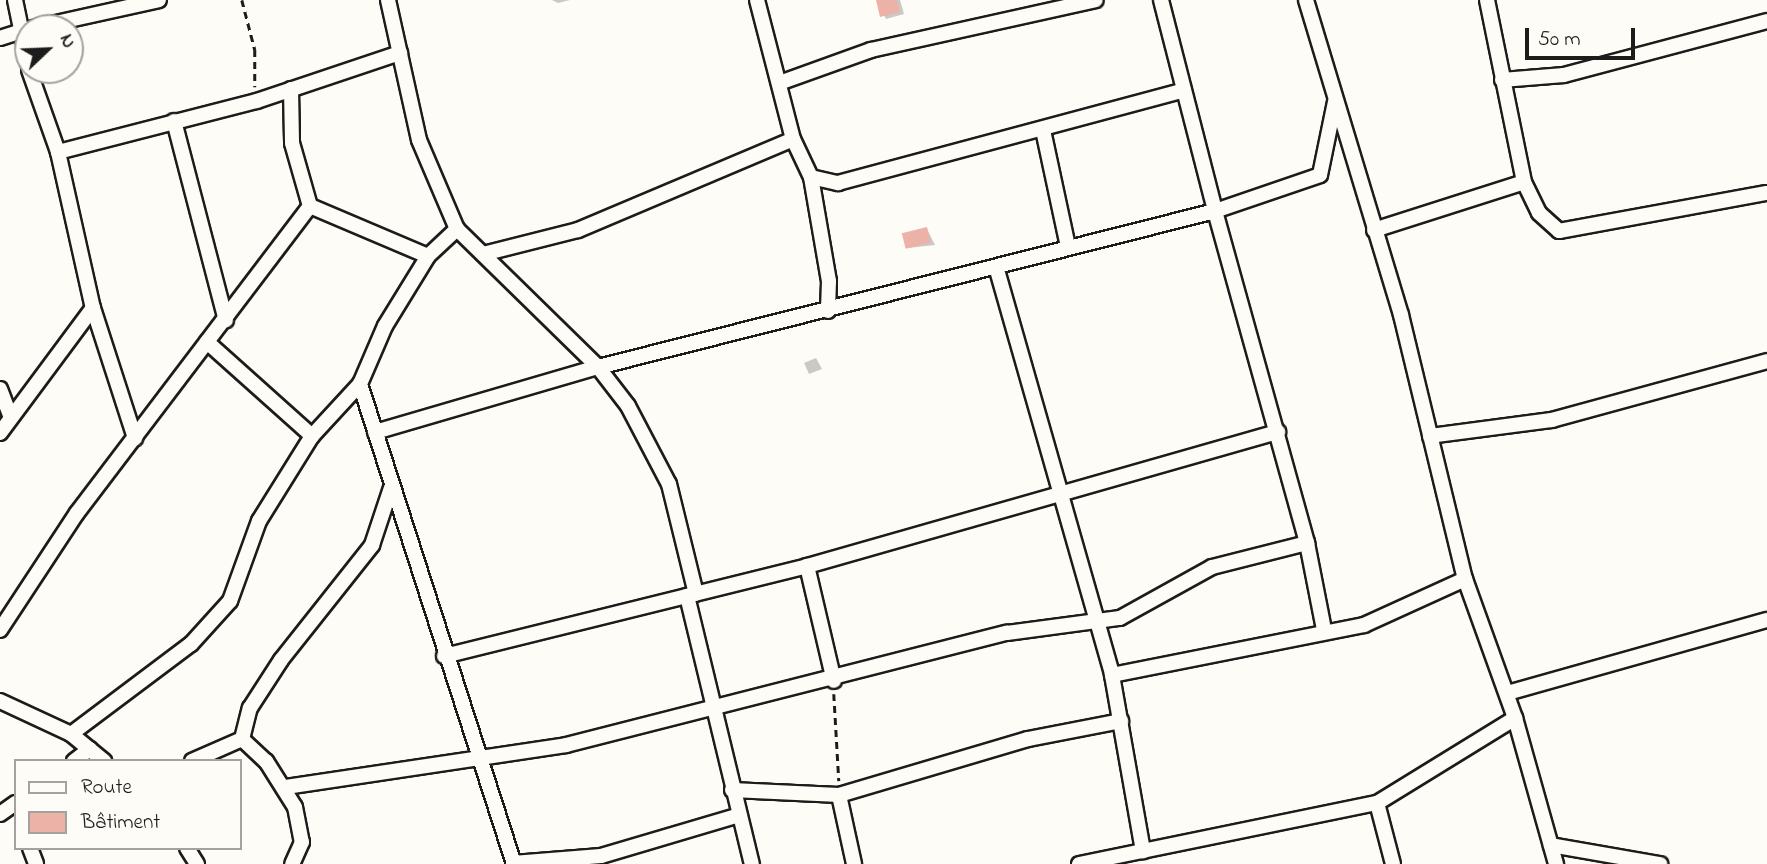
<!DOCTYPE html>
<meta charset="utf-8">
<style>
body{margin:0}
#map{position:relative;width:1767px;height:864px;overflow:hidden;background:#fdfcf7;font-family:"Indie Flower",sans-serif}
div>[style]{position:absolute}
.shadow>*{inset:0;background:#0003}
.building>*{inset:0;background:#ecb2a8;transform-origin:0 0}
.path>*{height:2.5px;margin-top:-1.25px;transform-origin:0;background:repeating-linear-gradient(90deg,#1c1c1c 0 7px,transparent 0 12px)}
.roads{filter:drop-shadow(2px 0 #1c1c1c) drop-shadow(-2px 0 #1c1c1c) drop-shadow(0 2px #1c1c1c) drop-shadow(0 -2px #1c1c1c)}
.street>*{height:14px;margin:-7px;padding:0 7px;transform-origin:7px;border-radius:7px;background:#fdfcf7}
span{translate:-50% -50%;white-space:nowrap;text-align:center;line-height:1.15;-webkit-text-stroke:6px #fdfcf7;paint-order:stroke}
.legend{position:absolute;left:14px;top:759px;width:228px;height:91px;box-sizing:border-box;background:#fdfcf7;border:2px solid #a3a29f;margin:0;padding:9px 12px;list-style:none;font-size:21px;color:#1c1c1c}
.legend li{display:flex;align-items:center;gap:14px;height:35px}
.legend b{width:35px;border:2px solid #a3a29f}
.north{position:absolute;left:14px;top:14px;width:70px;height:70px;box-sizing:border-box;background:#fdfcf7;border:2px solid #a3a29f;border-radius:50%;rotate:67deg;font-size:19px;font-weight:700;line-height:28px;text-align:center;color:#1c1c1c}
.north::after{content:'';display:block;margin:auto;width:24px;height:32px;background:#1c1c1c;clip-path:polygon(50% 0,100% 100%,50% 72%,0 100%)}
.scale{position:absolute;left:1525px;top:28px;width:110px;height:32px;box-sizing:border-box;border:4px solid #1c1c1c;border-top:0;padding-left:9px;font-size:21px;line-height:24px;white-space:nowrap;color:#1c1c1c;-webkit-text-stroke:5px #fdfcf7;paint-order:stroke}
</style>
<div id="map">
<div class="shadow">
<i style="clip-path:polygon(552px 0,570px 0,558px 3px)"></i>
<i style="clip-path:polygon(877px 0,900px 0,904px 14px,886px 19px)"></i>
<i style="clip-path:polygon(927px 229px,935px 245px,908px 248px)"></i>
<i style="clip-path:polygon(816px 358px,822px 369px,809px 374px,804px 363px)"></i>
</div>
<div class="building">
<i style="clip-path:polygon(876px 0,897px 0,900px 12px,880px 17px)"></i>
<i style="left:927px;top:227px;width:16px;height:26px;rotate:76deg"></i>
</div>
<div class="path">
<i style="left:242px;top:0;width:52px;rotate:75.4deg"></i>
<i style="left:255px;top:50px;width:37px;rotate:90deg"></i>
<i style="left:834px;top:694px;width:87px;rotate:86.7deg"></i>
</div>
<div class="roads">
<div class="street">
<i style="left:15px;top:0;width:64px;rotate:78.3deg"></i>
<i style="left:388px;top:0;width:143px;rotate:77.5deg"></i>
<i style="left:419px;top:140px;width:97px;rotate:66.9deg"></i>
<i style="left:457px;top:229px;width:197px;rotate:44.4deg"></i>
<i style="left:598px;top:367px;width:49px;rotate:52.4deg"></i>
<i style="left:628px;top:406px;width:88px;rotate:62.3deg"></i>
<i style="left:669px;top:484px;width:113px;rotate:76.2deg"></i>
<i style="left:757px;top:0;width:144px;rotate:75.5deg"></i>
<i style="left:793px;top:139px;width:42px;rotate:64.7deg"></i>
<i style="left:811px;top:177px;width:106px;rotate:80.2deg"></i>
<i style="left:829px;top:281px;width:30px;rotate:92deg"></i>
<i style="left:1161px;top:0;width:218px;rotate:75.6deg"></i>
<i style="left:1215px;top:211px;width:111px;rotate:-18.9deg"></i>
<i style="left:1320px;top:175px;width:75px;rotate:-78.4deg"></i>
<i style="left:1306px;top:0;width:329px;rotate:73.2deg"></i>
<i style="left:1401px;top:315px;width:272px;rotate:76.4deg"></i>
<i style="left:1465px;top:579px;width:148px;rotate:70.2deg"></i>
<i style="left:1515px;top:718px;width:152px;rotate:74.3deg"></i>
<i style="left:1487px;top:0;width:186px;rotate:78.5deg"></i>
<i style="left:1524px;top:182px;width:34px;rotate:64deg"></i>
<i style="left:1539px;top:213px;width:27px;rotate:42deg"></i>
<i style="left:1559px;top:231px;width:211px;rotate:-10.4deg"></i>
<i style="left:33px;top:28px;width:129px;rotate:-12.5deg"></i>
<i style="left:0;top:38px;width:29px;rotate:-18deg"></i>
<i style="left:29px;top:70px;width:87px;rotate:70.5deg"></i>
<i style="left:58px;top:152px;width:160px;rotate:77.4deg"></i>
<i style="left:93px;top:308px;width:137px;rotate:72.1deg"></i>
<i style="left:1502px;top:80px;width:62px;rotate:-4.6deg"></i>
<i style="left:1564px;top:75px;width:210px;rotate:-14.9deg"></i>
<i style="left:782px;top:82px;width:95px;rotate:-19.8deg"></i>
<i style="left:871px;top:50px;width:230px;rotate:-12.5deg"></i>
<i style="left:291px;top:89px;width:54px;rotate:88.9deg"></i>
<i style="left:292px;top:143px;width:66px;rotate:74.1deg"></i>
<i style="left:310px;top:206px;width:128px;rotate:23deg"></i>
<i style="left:174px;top:121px;width:206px;rotate:75.4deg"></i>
<i style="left:1043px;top:130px;width:120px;rotate:77.9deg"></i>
<i style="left:58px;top:152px;width:205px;rotate:-14.4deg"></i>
<i style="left:257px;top:101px;width:151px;rotate:-18.6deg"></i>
<i style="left:811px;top:177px;width:28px;rotate:13deg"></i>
<i style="left:838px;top:183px;width:358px;rotate:-15deg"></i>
<i style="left:1374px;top:230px;width:157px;rotate:-17.7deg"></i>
<i style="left:483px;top:254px;width:98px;rotate:-14.2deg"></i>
<i style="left:578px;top:230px;width:233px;rotate:-22.9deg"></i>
<i style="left:997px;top:270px;width:421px;rotate:74.1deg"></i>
<i style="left:1112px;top:675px;width:179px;rotate:80deg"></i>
<i style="left:207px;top:342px;width:141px;rotate:41.8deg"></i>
<i style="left:360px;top:384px;width:504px;rotate:72.21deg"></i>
<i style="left:0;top:389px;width:28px;rotate:69deg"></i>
<i style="left:375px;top:432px;width:232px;rotate:-16.3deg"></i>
<i style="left:598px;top:367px;width:636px;rotate:-14.19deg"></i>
<i style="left:1215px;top:211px;width:345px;rotate:74.5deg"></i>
<i style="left:1307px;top:543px;width:89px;rotate:78.9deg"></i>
<i style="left:0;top:433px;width:156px;rotate:-53.4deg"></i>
<i style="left:1430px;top:436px;width:123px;rotate:-7.5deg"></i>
<i style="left:1552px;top:420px;width:223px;rotate:-15.3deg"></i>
<i style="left:807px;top:566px;width:118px;rotate:76.8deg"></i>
<i style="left:687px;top:596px;width:276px;rotate:76.4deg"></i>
<i style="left:0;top:630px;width:140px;rotate:-56.7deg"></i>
<i style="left:77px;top:513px;width:385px;rotate:-52.8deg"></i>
<i style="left:444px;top:656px;width:374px;rotate:-13.9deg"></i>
<i style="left:807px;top:566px;width:490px;rotate:-15.9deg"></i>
<i style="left:1112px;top:675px;width:257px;rotate:-11.2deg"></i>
<i style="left:1364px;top:625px;width:111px;rotate:-24.5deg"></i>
<i style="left:1507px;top:693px;width:270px;rotate:-15.7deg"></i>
<i style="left:0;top:701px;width:78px;rotate:24.9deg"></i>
<i style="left:71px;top:734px;width:43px;rotate:39.3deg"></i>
<i style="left:71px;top:734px;width:150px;rotate:-36.9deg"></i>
<i style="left:191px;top:644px;width:58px;rotate:-47.8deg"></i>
<i style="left:230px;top:601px;width:85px;rotate:-70.1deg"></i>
<i style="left:259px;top:521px;width:100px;rotate:-58.1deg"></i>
<i style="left:312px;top:436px;width:71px;rotate:-47.3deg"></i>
<i style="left:360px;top:384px;width:63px;rotate:-66.7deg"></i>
<i style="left:385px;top:326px;width:82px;rotate:-58.4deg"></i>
<i style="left:428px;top:256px;width:40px;rotate:-43deg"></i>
<i style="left:242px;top:739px;width:33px;rotate:43deg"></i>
<i style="left:266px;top:761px;width:54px;rotate:57.8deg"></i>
<i style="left:295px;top:807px;width:36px;rotate:79deg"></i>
<i style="left:302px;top:842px;width:24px;rotate:114deg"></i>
<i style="left:74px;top:761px;width:20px;rotate:-37deg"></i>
<i style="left:192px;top:761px;width:55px;rotate:-23.7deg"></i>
<i style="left:242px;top:739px;width:32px;rotate:-76deg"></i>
<i style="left:250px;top:708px;width:57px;rotate:-57.1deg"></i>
<i style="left:281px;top:660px;width:147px;rotate:-51.6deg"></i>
<i style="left:372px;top:545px;width:60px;rotate:-71.6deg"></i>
<i style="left:286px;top:787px;width:283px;rotate:-8.5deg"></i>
<i style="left:566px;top:745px;width:455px;rotate:-14.3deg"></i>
<i style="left:1007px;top:633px;width:114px;rotate:-7.6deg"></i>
<i style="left:1120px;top:618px;width:105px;rotate:-29deg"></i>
<i style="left:1212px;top:567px;width:98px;rotate:-14.2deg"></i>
<i style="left:732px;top:790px;width:107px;rotate:2.7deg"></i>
<i style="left:839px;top:795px;width:197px;rotate:-16.5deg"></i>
<i style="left:1028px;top:739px;width:95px;rotate:-11deg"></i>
<i style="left:839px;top:795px;width:71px;rotate:77.7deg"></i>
<i style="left:1377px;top:803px;width:63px;rotate:75.3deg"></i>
<i style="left:0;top:814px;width:19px;rotate:-35deg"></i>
<i style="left:1551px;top:845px;width:111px;rotate:9.9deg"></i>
<i style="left:30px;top:848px;width:17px;rotate:69deg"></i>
<i style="left:187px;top:848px;width:19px;rotate:58deg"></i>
<i style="left:513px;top:863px;width:88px;rotate:-4.5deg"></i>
<i style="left:601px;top:856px;width:144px;rotate:-16.5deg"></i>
<i style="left:1079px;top:864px;width:304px;rotate:-11.6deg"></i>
<i style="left:1377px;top:803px;width:162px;rotate:-31.6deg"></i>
</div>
</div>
<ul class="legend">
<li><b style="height:9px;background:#fdfcf7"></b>Route</li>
<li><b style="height:19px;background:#ecb2a8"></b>Bâtiment</li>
</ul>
<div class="north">N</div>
<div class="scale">50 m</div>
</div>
